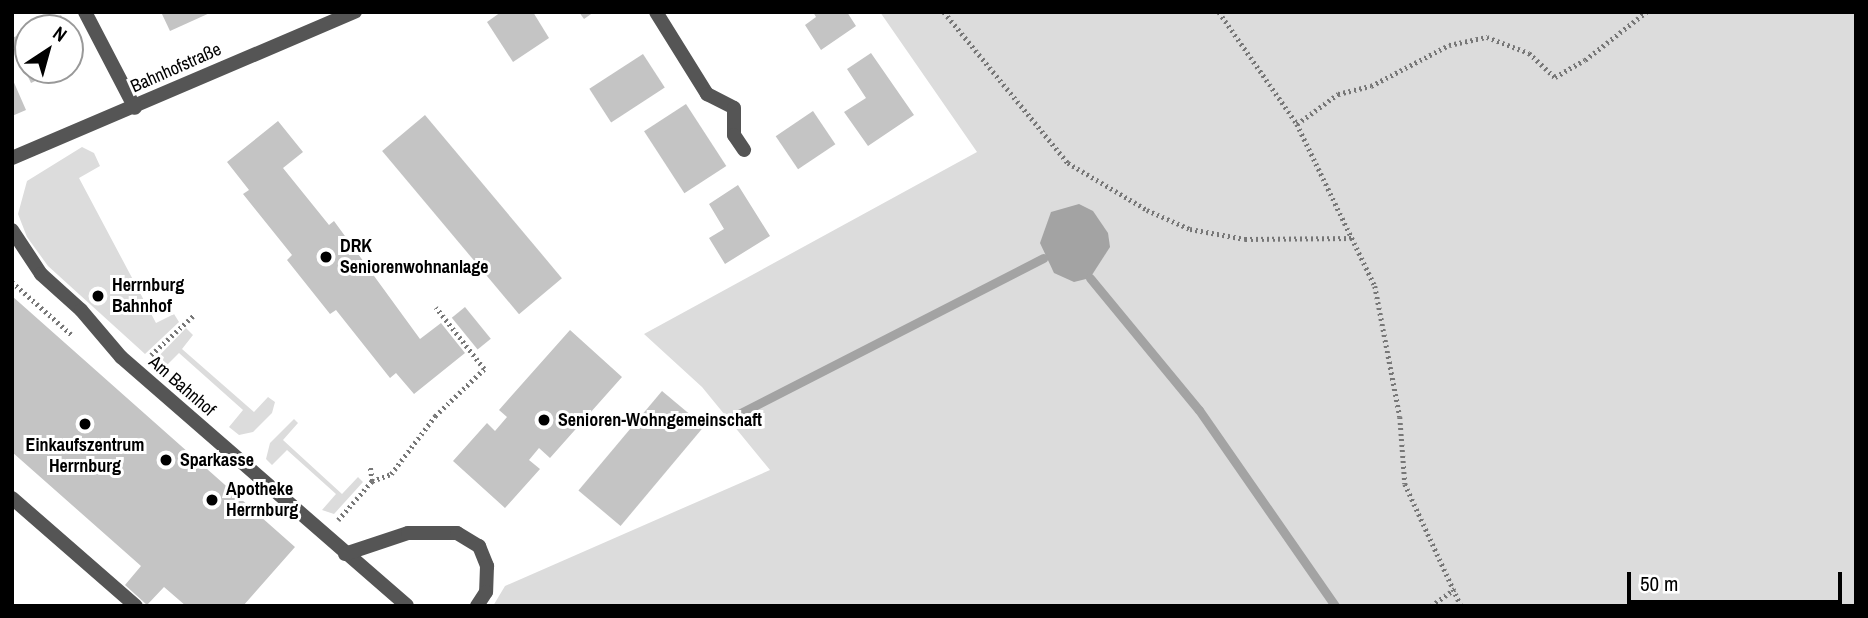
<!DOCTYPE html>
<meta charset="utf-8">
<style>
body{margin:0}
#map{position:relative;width:1868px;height:618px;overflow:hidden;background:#fff;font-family:"Archivo Narrow",sans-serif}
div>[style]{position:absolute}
.green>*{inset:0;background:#dcdcdc}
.water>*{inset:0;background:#a3a3a3}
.stream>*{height:9px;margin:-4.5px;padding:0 4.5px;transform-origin:4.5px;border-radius:4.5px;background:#a3a3a3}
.building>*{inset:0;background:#c4c4c4;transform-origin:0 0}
.path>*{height:4.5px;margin-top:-2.25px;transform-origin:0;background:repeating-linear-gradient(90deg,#777 0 2px,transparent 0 5.5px)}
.lane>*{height:14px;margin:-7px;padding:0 7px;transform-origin:7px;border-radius:7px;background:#555}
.street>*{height:14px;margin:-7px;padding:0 7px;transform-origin:7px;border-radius:7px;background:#555}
.dots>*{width:19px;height:19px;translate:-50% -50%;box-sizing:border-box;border:4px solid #fff;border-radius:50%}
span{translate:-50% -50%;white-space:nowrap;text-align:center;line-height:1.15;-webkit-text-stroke:6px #fff;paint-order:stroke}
.street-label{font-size:18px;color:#000}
.poi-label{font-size:18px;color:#000;font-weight:700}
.left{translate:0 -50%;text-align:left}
.frame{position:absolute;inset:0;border:14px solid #000;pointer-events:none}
.north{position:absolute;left:14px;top:14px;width:70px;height:70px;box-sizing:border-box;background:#fff;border:2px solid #999;border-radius:50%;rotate:36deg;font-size:19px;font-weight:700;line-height:28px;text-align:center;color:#000}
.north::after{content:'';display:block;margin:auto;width:24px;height:32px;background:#000;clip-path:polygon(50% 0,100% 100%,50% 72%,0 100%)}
.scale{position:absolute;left:1627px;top:572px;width:215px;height:32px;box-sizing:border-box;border:4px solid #000;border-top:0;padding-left:9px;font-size:21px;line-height:24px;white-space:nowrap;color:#000;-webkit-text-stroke:5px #fff;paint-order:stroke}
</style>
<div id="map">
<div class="green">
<i style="clip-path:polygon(880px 12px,1856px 12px,1856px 606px,493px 606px,505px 586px,770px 470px,702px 387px,644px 334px,977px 152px)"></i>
<i style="clip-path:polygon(82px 147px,94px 153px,100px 166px,79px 178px,156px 323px,174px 314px,179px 322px,145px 354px,48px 266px,27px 237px,18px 214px,27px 181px)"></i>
<i style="clip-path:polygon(186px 328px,193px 335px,182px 349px,254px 412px,268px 397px,275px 402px,272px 413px,253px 432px,239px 435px,229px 427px,243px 410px,179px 353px,163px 369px,153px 362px)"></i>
<i style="clip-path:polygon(294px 419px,298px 423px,283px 440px,342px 494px,358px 477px,363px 482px,334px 514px,322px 510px,336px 494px,287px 450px,272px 465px,266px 459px,270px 443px)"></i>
</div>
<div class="water">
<i style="clip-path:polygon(1079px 204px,1093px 211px,1108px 233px,1110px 247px,1090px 278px,1074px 282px,1054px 273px,1040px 243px,1051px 212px)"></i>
</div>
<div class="stream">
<i style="left:1090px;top:278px;width:171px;rotate:50.5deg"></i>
<i style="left:1199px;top:410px;width:239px;rotate:55.2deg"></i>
<i style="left:721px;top:423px;width:362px;rotate:-27.1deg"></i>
</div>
<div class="building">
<i style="clip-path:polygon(161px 12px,212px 12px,170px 31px)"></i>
<i style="clip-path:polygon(501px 12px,533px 12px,549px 38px,513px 62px,487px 22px)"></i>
<i style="clip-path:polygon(579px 12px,594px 12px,584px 19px)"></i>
<i style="clip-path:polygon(813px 12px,847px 12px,856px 26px,821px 50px,805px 25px,816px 17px)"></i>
<i style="clip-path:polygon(61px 15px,67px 28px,34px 28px)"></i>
<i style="clip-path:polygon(28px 31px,28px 70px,58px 70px,31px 83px,12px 43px,12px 38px)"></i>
<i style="clip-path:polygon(70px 35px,82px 59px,70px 64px)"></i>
<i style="clip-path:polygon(871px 53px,914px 115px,868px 146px,844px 112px,866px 98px,847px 69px)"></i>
<i style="left:643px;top:54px;width:40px;height:64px;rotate:57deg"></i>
<i style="clip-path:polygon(12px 78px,26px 110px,12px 116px)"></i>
<i style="left:686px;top:104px;width:74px;height:50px;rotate:57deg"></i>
<i style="left:813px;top:111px;width:40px;height:45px;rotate:56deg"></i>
<i style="left:425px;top:115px;width:213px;height:56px;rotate:50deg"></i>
<i style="clip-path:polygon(278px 121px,303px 152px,283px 168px,329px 225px,334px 221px,420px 339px,441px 323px,465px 353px,414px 394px,396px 373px,390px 378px,336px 310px,330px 314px,287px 260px,292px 255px,243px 194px,249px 190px,227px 162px)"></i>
<i style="clip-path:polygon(738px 185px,770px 236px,725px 264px,709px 238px,724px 229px,709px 204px)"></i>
<i style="clip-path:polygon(12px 296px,295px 547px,243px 606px,186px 606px,164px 587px,147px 605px,125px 585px,141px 566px,12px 452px)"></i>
<i style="left:465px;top:307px;width:41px;height:17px;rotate:51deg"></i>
<i style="clip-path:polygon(570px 330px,622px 377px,550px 458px,539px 448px,529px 460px,540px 469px,505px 508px,453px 461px,487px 423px,495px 431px,507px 417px,499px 410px)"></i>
<i style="left:662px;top:391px;width:55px;height:130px;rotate:40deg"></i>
</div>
<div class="path">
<i style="left:944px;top:12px;width:195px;rotate:50.6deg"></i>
<i style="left:1068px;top:163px;width:92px;rotate:30.7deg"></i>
<i style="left:1147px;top:210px;width:47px;rotate:23.8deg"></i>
<i style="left:1190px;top:229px;width:56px;rotate:10.3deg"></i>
<i style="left:1245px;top:239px;width:109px;rotate:-0.5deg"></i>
<i style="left:1219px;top:12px;width:136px;rotate:55.1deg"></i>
<i style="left:1297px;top:124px;width:180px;rotate:64.3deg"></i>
<i style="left:1375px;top:286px;width:133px;rotate:79.2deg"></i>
<i style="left:1400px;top:417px;width:67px;rotate:85.7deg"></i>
<i style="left:1405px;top:484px;width:134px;rotate:65.3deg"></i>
<i style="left:1297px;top:124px;width:51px;rotate:-36.2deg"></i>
<i style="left:1338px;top:94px;width:34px;rotate:-14deg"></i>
<i style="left:1371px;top:86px;width:88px;rotate:-27.7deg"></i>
<i style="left:1449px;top:45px;width:39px;rotate:-12deg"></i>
<i style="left:1487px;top:37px;width:45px;rotate:20.9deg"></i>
<i style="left:1529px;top:53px;width:35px;rotate:43deg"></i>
<i style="left:1555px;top:77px;width:34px;rotate:-30deg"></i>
<i style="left:1585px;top:60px;width:78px;rotate:-38.2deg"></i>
<i style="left:12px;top:282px;width:80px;rotate:41.5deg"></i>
<i style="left:151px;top:355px;width:59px;rotate:-42.9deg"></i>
<i style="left:372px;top:481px;width:20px;rotate:-20deg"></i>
<i style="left:391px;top:474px;width:73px;rotate:-52.8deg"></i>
<i style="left:435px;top:416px;width:68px;rotate:-43.8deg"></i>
<i style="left:484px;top:369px;width:78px;rotate:-128.2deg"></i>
<i style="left:338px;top:520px;width:52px;rotate:-48.9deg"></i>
<i style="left:372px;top:481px;width:14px;rotate:-98deg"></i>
<i style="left:1431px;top:606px;width:29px;rotate:-36deg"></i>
</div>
<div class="lane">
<i style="left:12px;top:498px;width:164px;rotate:41.1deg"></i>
</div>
<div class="street">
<i style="left:85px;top:12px;width:108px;rotate:62.5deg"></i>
<i style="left:656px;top:12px;width:97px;rotate:58.1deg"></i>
<i style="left:707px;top:94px;width:30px;rotate:27deg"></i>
<i style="left:734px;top:108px;width:27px;rotate:90deg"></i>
<i style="left:734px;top:135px;width:18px;rotate:56deg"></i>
<i style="left:12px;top:158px;width:373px;rotate:-23.1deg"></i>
<i style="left:12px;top:230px;width:53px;rotate:56.6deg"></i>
<i style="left:41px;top:274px;width:54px;rotate:42deg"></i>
<i style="left:81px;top:310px;width:62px;rotate:49.6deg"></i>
<i style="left:121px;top:357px;width:379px;rotate:41deg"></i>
<i style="left:345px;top:554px;width:66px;rotate:-18.4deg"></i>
<i style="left:408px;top:533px;width:49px"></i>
<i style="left:457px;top:533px;width:26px;rotate:31deg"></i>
<i style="left:479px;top:546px;width:22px;rotate:68deg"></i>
<i style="left:487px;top:566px;width:26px;rotate:92deg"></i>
<i style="left:486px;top:592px;width:17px;rotate:123deg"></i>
</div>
<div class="dots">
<i style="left:326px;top:257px;background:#000"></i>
<i style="left:98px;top:296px;background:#000"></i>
<i style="left:544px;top:420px;background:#000"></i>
<i style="left:85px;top:424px;background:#000"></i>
<i style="left:166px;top:460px;background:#000"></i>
<i style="left:212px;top:500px;background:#000"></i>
</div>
<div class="street-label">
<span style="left:176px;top:68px;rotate:-24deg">Bahnhofstraße</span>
<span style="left:182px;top:386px;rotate:41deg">Am Bahnhof</span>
</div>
<div class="poi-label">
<span class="left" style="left:340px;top:257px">DRK<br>Seniorenwohnanlage</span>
<span class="left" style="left:112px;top:296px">Herrnburg<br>Bahnhof</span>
<span class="left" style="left:558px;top:420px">Senioren-Wohngemeinschaft</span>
<span style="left:85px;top:456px">Einkaufszentrum<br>Herrnburg</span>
<span class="left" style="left:180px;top:460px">Sparkasse</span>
<span class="left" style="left:226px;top:500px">Apotheke<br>Herrnburg</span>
</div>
<div class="frame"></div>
<div class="north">N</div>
<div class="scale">50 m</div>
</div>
